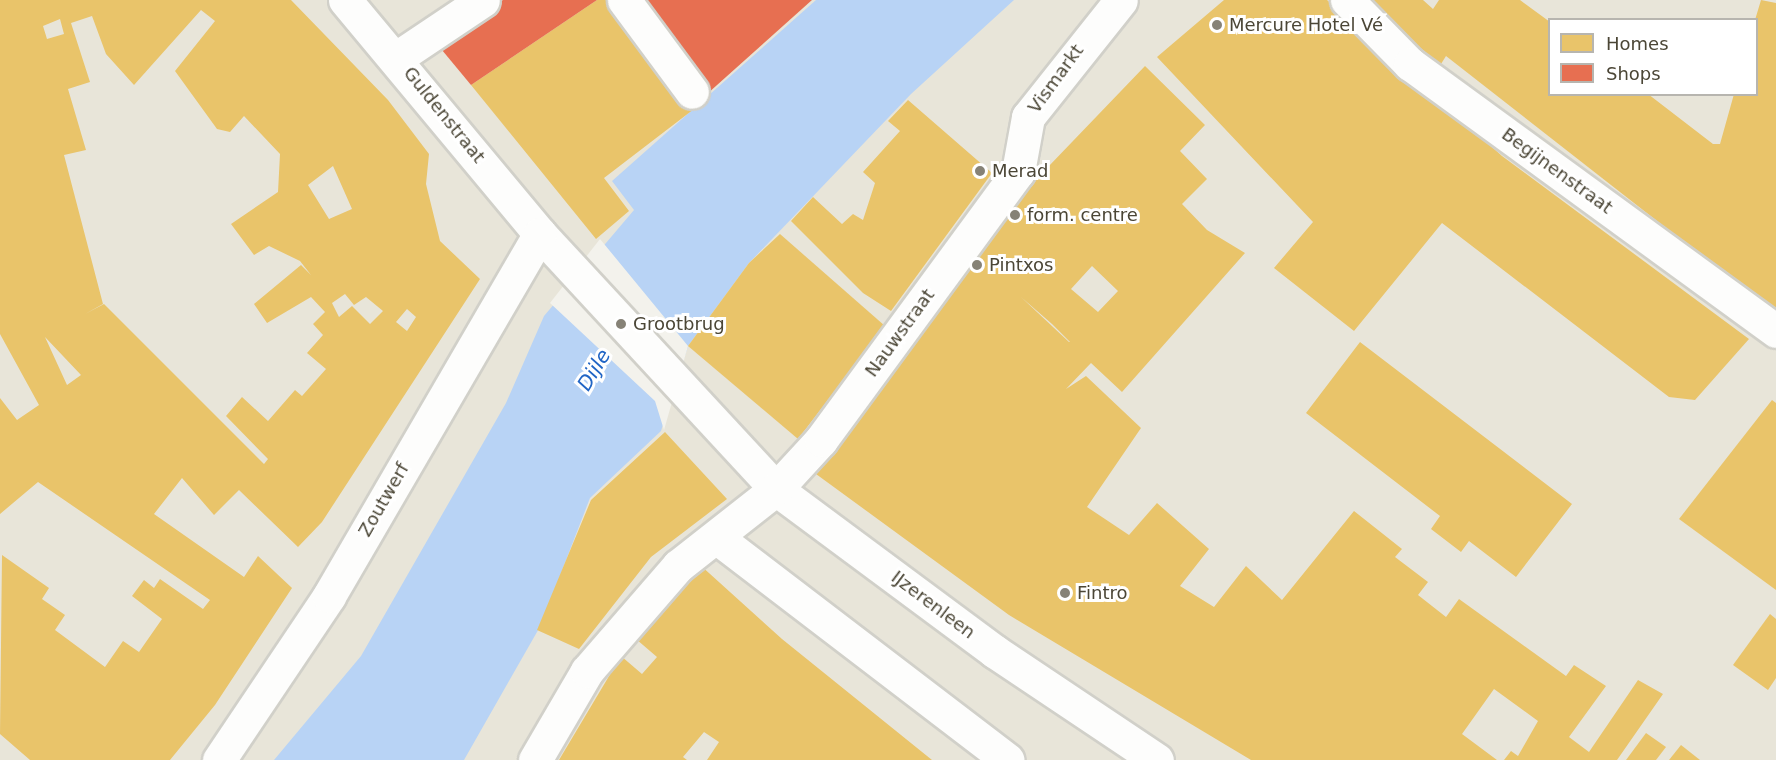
<!DOCTYPE html>
<meta charset="utf-8">
<style>
body{margin:0}
#map{position:relative;width:1776px;height:760px;overflow:hidden;background:#f3f2ec;font-family:"DejaVu Sans",sans-serif}
div>[style]{position:absolute}
.residential>*{inset:0;background:#e8e5d9}
.water>*{inset:0;background:#b8d3f5}
.pier>*{inset:0;background:#f3f2ec}
.homes>*{inset:0;background:#e9c46a}
.shops>*{inset:0;background:#e76f51}
.roads{filter:drop-shadow(2px 0 #d1d0c9) drop-shadow(-2px 0 #d1d0c9) drop-shadow(0 2px #d1d0c9) drop-shadow(0 -2px #d1d0c9)}
.minor>*{height:33px;margin:-16.5px;padding:0 16.5px;transform-origin:16.5px;border-radius:16.5px;background:#fdfdfc}
.dots>*{width:16px;height:16px;translate:-50% -50%;box-sizing:border-box;border:3px solid #fff;border-radius:50%}
span{translate:-50% -50%;white-space:nowrap;text-align:center;line-height:1.15;-webkit-text-stroke:6px #fff;paint-order:stroke}
.poi-label{font-size:18px;color:#4b4636}
.left{translate:0 -50%;text-align:left}
.street-label{font-size:18px;color:#4b4636}
.water-label{font-size:20px;color:#2165c5;font-style:italic}
.legend{position:absolute;left:1548px;top:18px;width:210px;height:78px;box-sizing:border-box;background:#fff;border:2px solid #b7b5af;margin:0;padding:8px 10px;list-style:none;font-size:18px;color:#4b4636}
.legend li{display:flex;align-items:center;gap:12px;height:30px}
.legend b{width:30px;border:2px solid #b7b5af}
</style>
<div id="map">
<div class="residential">
<i style="clip-path:polygon(evenodd,0 0,1776px 0,1776px 760px,0 760px,0 0,1550px 20px,1756px 20px,1756px 94px,1550px 94px,1550px 20px)"></i>
</div>
<div class="water">
<i style="clip-path:polygon(816px 0,1014px 0,911px 94px,749px 263px,688px 346px,661px 431px,590px 498px,541px 625px,464px 760px,274px 760px,361px 656px,506px 403px,544px 316px,634px 210px,612px 181px)"></i>
</div>
<div class="pier">
<i style="clip-path:polygon(600px 239px,688px 346px,664px 430px,655px 401px,550px 303px)"></i>
</div>
<div class="homes">
<i style="clip-path:polygon(evenodd,0 0,291px 0,388px 100px,429px 154px,426px 184px,440px 241px,480px 279px,322px 522px,298px 547px,239px 490px,214px 515px,182px 478px,154px 514px,244px 577px,258px 556px,292px 588px,215px 705px,170px 760px,30px 760px,0 734px,2px 555px,49px 588px,42px 599px,65px 615px,55px 630px,105px 667px,123px 641px,139px 652px,162px 619px,132px 596px,144px 580px,154px 588px,160px 579px,203px 609px,210px 600px,38px 482px,0 514px,0 398px,17px 420px,39px 405px,0 334px,0 0,201px 10px,215px 21px,175px 71px,217px 129px,230px 132px,244px 116px,280px 154px,278px 192px,231px 224px,254px 255px,269px 246px,300px 261px,311px 275px,301px 265px,254px 304px,267px 323px,311px 297px,325px 312px,313px 324px,323px 335px,307px 353px,326px 369px,302px 396px,295px 390px,268px 421px,242px 397px,226px 416px,268px 459px,264px 464px,104px 304px,85px 314px,103px 304px,64px 155px,86px 150px,68px 89px,90px 82px,71px 23px,92px 16px,106px 54px,134px 85px,201px 10px,0 0,60px 19px,64px 34px,47px 39px,43px 26px,60px 19px,0 0,333px 166px,352px 209px,329px 219px,308px 185px,333px 166px,0 0,345px 294px,354px 305px,366px 297px,383px 311px,370px 324px,352px 306px,339px 317px,332px 303px,345px 294px,0 0,407px 309px,416px 317px,407px 331px,396px 322px,407px 309px,0 0,45px 337px,81px 375px,67px 385px,45px 337px)"></i>
<i style="clip-path:polygon(597px 0,616px 0,694px 109px,604px 178px,629px 211px,596px 239px,471px 85px)"></i>
<i style="clip-path:polygon(1224px 0,1327px 0,1502px 156px,1749px 339px,1695px 400px,1669px 397px,1442px 223px,1354px 331px,1274px 268px,1313px 222px,1157px 57px)"></i>
<i style="clip-path:polygon(1361px 0,1423px 0,1433px 9px,1439px 0,1520px 0,1550px 22px,1550px 94px,1648px 94px,1713px 144px,1720px 144px,1734px 94px,1756px 94px,1755px 20px,1761px 0,1776px 3px,1776px 314px,1446px 56px,1436px 72px)"></i>
<i style="clip-path:polygon(evenodd,1145px 66px,1205px 125px,1180px 151px,1207px 179px,1182px 204px,1207px 230px,1245px 253px,1122px 392px,1091px 363px,1066px 389px,1086px 376px,1141px 428px,1087px 507px,1129px 535px,1157px 503px,1209px 549px,1180px 586px,1214px 607px,1246px 566px,1282px 600px,1354px 511px,1402px 549px,1395px 557px,1428px 582px,1418px 595px,1446px 617px,1459px 599px,1566px 676px,1574px 665px,1606px 686px,1569px 737px,1589px 752px,1638px 680px,1663px 694px,1617px 760px,1504px 760px,1511px 751px,1518px 756px,1538px 721px,1494px 689px,1462px 734px,1497px 760px,1251px 760px,1009px 615px,816px 474px,1024px 192px,1145px 66px,1092px 266px,1118px 291px,1098px 312px,1071px 289px,1092px 266px,1145px 66px,1021px 297px,1052px 324px,1070px 342px,1069px 342px,1021px 297px)"></i>
<i style="clip-path:polygon(908px 100px,992px 173px,891px 311px,863px 293px,791px 221px,813px 197px,842px 224px,853px 214px,863px 220px,875px 183px,863px 172px,900px 131px,888px 121px)"></i>
<i style="clip-path:polygon(780px 234px,885px 326px,798px 439px,688px 346px,749px 263px)"></i>
<i style="clip-path:polygon(1360px 342px,1572px 504px,1516px 577px,1469px 541px,1461px 552px,1431px 529px,1440px 516px,1306px 413px)"></i>
<i style="clip-path:polygon(1772px 400px,1776px 403px,1776px 590px,1679px 519px)"></i>
<i style="clip-path:polygon(665px 432px,727px 499px,651px 557px,579px 649px,537px 630px,591px 500px)"></i>
<i style="clip-path:polygon(699px 564px,782px 639px,932px 760px,707px 760px,719px 742px,704px 732px,683px 757px,687px 760px,559px 760px,621px 656px,642px 674px,657px 657px,636px 639px)"></i>
<i style="clip-path:polygon(1770px 614px,1776px 619px,1776px 678px,1768px 690px,1733px 665px)"></i>
<i style="clip-path:polygon(1646px 733px,1666px 747px,1656px 760px,1626px 760px)"></i>
<i style="clip-path:polygon(1681px 745px,1700px 760px,1669px 760px)"></i>
</div>
<div class="shops">
<i style="clip-path:polygon(503px 0,597px 0,471px 85px,437px 44px)"></i>
<i style="clip-path:polygon(638px 0,812px 0,707px 94px)"></i>
</div>
<div class="roads">
<div class="minor">
<i style="left:345px;top:0;width:305px;rotate:50.2deg"></i>
<i style="left:540px;top:234px;width:347px;rotate:47.2deg"></i>
<i style="left:776px;top:489px;width:272px;rotate:36.6deg"></i>
<i style="left:994px;top:651px;width:196px;rotate:33.8deg"></i>
<i style="left:624px;top:0;width:114px;rotate:53.5deg"></i>
<i style="left:1347px;top:0;width:90px;rotate:45.5deg"></i>
<i style="left:1410px;top:64px;width:453px;rotate:36.1deg"></i>
<i style="left:398px;top:57px;width:102px;rotate:-33.8deg"></i>
<i style="left:716px;top:537px;width:367px;rotate:37.4deg"></i>
<i style="left:219px;top:760px;width:197px;rotate:-56.1deg"></i>
<i style="left:329px;top:596px;width:419px;rotate:-59.8deg"></i>
<i style="left:535px;top:760px;width:103px;rotate:-59.7deg"></i>
<i style="left:587px;top:671px;width:139px;rotate:-49.1deg"></i>
<i style="left:678px;top:566px;width:125px;rotate:-38.2deg"></i>
<i style="left:776px;top:489px;width:67px;rotate:-47.4deg"></i>
<i style="left:821px;top:440px;width:333px;rotate:-53.7deg"></i>
<i style="left:1018px;top:172px;width:56px;rotate:-79.7deg"></i>
<i style="left:1028px;top:117px;width:149px;rotate:-51.5deg"></i>
</div>
</div>
<div class="dots">
<i style="left:1217px;top:25px;background:#868276"></i>
<i style="left:980px;top:171px;background:#868276"></i>
<i style="left:1015px;top:215px;background:#868276"></i>
<i style="left:977px;top:265px;background:#868276"></i>
<i style="left:621px;top:324px;background:#868276"></i>
<i style="left:1065px;top:593px;background:#868276"></i>
</div>
<div class="poi-label">
<span class="left" style="left:1229px;top:25px">Mercure Hotel Vé</span>
<span class="left" style="left:992px;top:171px">Merad</span>
<span class="left" style="left:1027px;top:215px">form. centre</span>
<span class="left" style="left:989px;top:265px">Pintxos</span>
<span class="left" style="left:633px;top:324px">Grootbrug</span>
<span class="left" style="left:1077px;top:593px">Fintro</span>
</div>
<div class="street-label">
<span style="left:1056px;top:79px;rotate:-54deg">Vismarkt</span>
<span style="left:444px;top:115px;rotate:51deg">Guldenstraat</span>
<span style="left:1557px;top:171px;rotate:36deg">Begijnenstraat</span>
<span style="left:900px;top:333px;rotate:-54deg">Nauwstraat</span>
<span style="left:384px;top:500px;rotate:-60deg">Zoutwerf</span>
<span style="left:933px;top:605px;rotate:37deg">IJzerenleen</span>
</div>
<div class="water-label">
<span style="left:594px;top:370px;rotate:-59deg">Dijle</span>
</div>
<ul class="legend">
<li><b style="height:16px;background:#e9c46a"></b>Homes</li>
<li><b style="height:16px;background:#e76f51"></b>Shops</li>
</ul>
</div>
